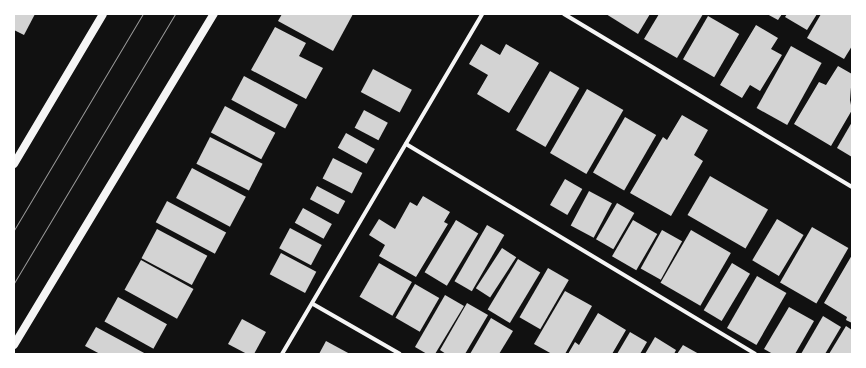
<!DOCTYPE html>
<style>
body{margin:0}
#map{position:relative;width:866px;height:368px;overflow:hidden;background:#111;font-family:Roboto,sans-serif}
div>[style]{position:absolute}
.building>*{inset:0;background:#d3d3d3;transform-origin:0 0}
.minor>*{height:4px;margin:-2px;padding:0 2px;transform-origin:2px;border-radius:2px;background:#f5f5f5}
.secondary>*{height:8px;margin:-4px;padding:0 4px;transform-origin:4px;border-radius:4px;background:#f5f5f5}
.tram>*{height:1px;margin:-0.5px;padding:0 0.5px;transform-origin:0.5px;border-radius:0.5px;background:#9a9a9a}
span{translate:-50% -50%;white-space:nowrap;text-align:center;line-height:1.15;-webkit-text-stroke:3px #fff;paint-order:stroke}
.frame{position:absolute;inset:0;border:15px solid #fff;pointer-events:none}
</style>
<div id="map">
<div class="building">
<i style="clip-path:polygon(14px 14px,35px 14px,24px 35px,14px 30px)"></i>
<i style="clip-path:polygon(282px 14px,353px 14px,333px 51px,278px 21px)"></i>
<i style="clip-path:polygon(606px 14px,650px 14px,638px 34px)"></i>
<i style="clip-path:polygon(659px 14px,703px 14px,677px 58px,644px 39px)"></i>
<i style="clip-path:polygon(767px 14px,782px 14px,778px 20px)"></i>
<i style="clip-path:polygon(787px 14px,817px 14px,807px 30px,785px 17px)"></i>
<i style="clip-path:polygon(821px 14px,852px 14px,852px 46px,844px 59px,807px 38px)"></i>
<i style="left:708px;top:16px;width:36px;height:50px;rotate:30deg"></i>
<i style="clip-path:polygon(756px 25px,778px 38px,771px 49px,782px 55px,760px 91px,750px 85px,742px 98px,720px 85px)"></i>
<i style="clip-path:polygon(275px 27px,306px 43px,299px 56px,323px 68px,306px 99px,251px 70px)"></i>
<i style="clip-path:polygon(481px 44px,500px 55px,506px 44px,539px 63px,509px 113px,477px 94px,488px 75px,469px 64px)"></i>
<i style="left:791px;top:46px;width:35px;height:71px;rotate:29deg"></i>
<i style="clip-path:polygon(838px 66px,852px 74px,850px 100px,852px 110px,831px 146px,794px 124px,819px 82px,826px 85px)"></i>
<i style="left:373px;top:69px;width:44px;height:26px;rotate:28deg"></i>
<i style="left:550px;top:71px;width:34px;height:68px;rotate:30deg"></i>
<i style="left:244px;top:76px;width:61px;height:27px;rotate:28deg"></i>
<i style="left:587px;top:89px;width:42px;height:74px;rotate:30deg"></i>
<i style="left:225px;top:106px;width:57px;height:30px;rotate:28deg"></i>
<i style="left:364px;top:110px;width:27px;height:20px;rotate:28deg"></i>
<i style="clip-path:polygon(682px 115px,708px 130px,694px 155px,703px 161px,671px 216px,630px 193px,663px 137px,667px 140px)"></i>
<i style="left:625px;top:117px;width:36px;height:64px;rotate:30deg"></i>
<i style="clip-path:polygon(852px 122px,852px 157px,837px 148px)"></i>
<i style="left:346px;top:133px;width:33px;height:17px;rotate:29deg"></i>
<i style="left:210px;top:137px;width:59px;height:30px;rotate:27deg"></i>
<i style="left:333px;top:158px;width:33px;height:23px;rotate:27deg"></i>
<i style="left:192px;top:168px;width:61px;height:34px;rotate:28deg"></i>
<i style="left:710px;top:176px;width:67px;height:45px;rotate:30deg"></i>
<i style="left:565px;top:179px;width:20px;height:30px;rotate:30deg"></i>
<i style="left:317px;top:186px;width:32px;height:15px;rotate:28deg"></i>
<i style="left:589px;top:191px;width:26px;height:39px;rotate:28deg"></i>
<i style="clip-path:polygon(423px 196px,450px 212px,444px 222px,448px 224px,416px 277px,379px 256px,385px 245px,369px 235px,379px 219px,395px 229px,410px 202px,417px 206px)"></i>
<i style="left:167px;top:201px;width:67px;height:24px;rotate:28deg"></i>
<i style="left:617px;top:203px;width:20px;height:42px;rotate:30deg"></i>
<i style="left:303px;top:208px;width:33px;height:17px;rotate:29deg"></i>
<i style="left:777px;top:219px;width:31px;height:48px;rotate:31deg"></i>
<i style="left:456px;top:220px;width:26px;height:61px;rotate:31deg"></i>
<i style="left:633px;top:220px;width:28px;height:42px;rotate:30deg"></i>
<i style="left:487px;top:225px;width:20px;height:65px;rotate:30deg"></i>
<i style="left:812px;top:227px;width:42px;height:64px;rotate:30deg"></i>
<i style="left:290px;top:228px;width:36px;height:23px;rotate:28deg"></i>
<i style="left:157px;top:229px;width:57px;height:33px;rotate:28deg"></i>
<i style="left:662px;top:230px;width:23px;height:44px;rotate:29deg"></i>
<i style="left:691px;top:230px;width:46px;height:61px;rotate:30deg"></i>
<i style="left:502px;top:248px;width:17px;height:48px;rotate:33deg"></i>
<i style="left:281px;top:253px;width:40px;height:24px;rotate:28deg"></i>
<i style="clip-path:polygon(852px 255px,852px 323px,846px 320px,847px 317px,824px 303px)"></i>
<i style="left:518px;top:259px;width:26px;height:59px;rotate:31deg"></i>
<i style="left:141px;top:260px;width:60px;height:34px;rotate:29deg"></i>
<i style="left:379px;top:263px;width:38px;height:39px;rotate:30deg"></i>
<i style="left:732px;top:263px;width:21px;height:55px;rotate:31deg"></i>
<i style="left:548px;top:268px;width:24px;height:57px;rotate:30deg"></i>
<i style="left:757px;top:276px;width:34px;height:60px;rotate:30deg"></i>
<i style="left:415px;top:284px;width:28px;height:39px;rotate:30deg"></i>
<i style="clip-path:polygon(565px 291px,592px 306px,565px 354px,552px 354px,534px 344px)"></i>
<i style="clip-path:polygon(445px 295px,464px 306px,435px 354px,427px 354px,415px 347px)"></i>
<i style="left:118px;top:297px;width:56px;height:28px;rotate:29deg"></i>
<i style="clip-path:polygon(467px 303px,488px 315px,465px 354px,446px 354px,440px 350px)"></i>
<i style="clip-path:polygon(789px 307px,814px 321px,795px 354px,773px 354px,764px 349px)"></i>
<i style="clip-path:polygon(598px 313px,626px 330px,612px 354px,568px 354px,575px 342px,579px 345px)"></i>
<i style="clip-path:polygon(823px 316px,841px 327px,825px 354px,801px 354px)"></i>
<i style="clip-path:polygon(491px 318px,513px 331px,499px 354px,470px 354px)"></i>
<i style="clip-path:polygon(242px 319px,266px 332px,254px 354px,247px 354px,228px 344px)"></i>
<i style="clip-path:polygon(846px 326px,852px 330px,852px 354px,829px 354px)"></i>
<i style="clip-path:polygon(96px 327px,146px 354px,100px 354px,85px 346px)"></i>
<i style="clip-path:polygon(630px 332px,647px 342px,640px 354px,617px 354px)"></i>
<i style="clip-path:polygon(655px 337px,676px 350px,674px 354px,645px 354px)"></i>
<i style="clip-path:polygon(326px 341px,350px 354px,319px 354px)"></i>
<i style="clip-path:polygon(683px 345px,699px 354px,677px 354px)"></i>
</div>
<div class="minor">
<i style="left:564px;top:14px;width:336px;rotate:31deg"></i>
<i style="left:406px;top:144px;width:407px;rotate:31deg"></i>
<i style="left:313px;top:304px;width:100px;rotate:29.9deg"></i>
<i style="left:282px;top:354px;width:394px;rotate:-59.5deg"></i>
</div>
<div class="secondary">
<i style="left:14px;top:164px;width:174px;rotate:-59.3deg"></i>
<i style="left:14px;top:345px;width:387px;rotate:-58.9deg"></i>
</div>
<div class="tram">
<i style="left:14px;top:230px;width:252px;rotate:-59.2deg"></i>
<i style="left:14px;top:283px;width:313px;rotate:-59.1deg"></i>
</div>
<div class="frame"></div>
</div>
